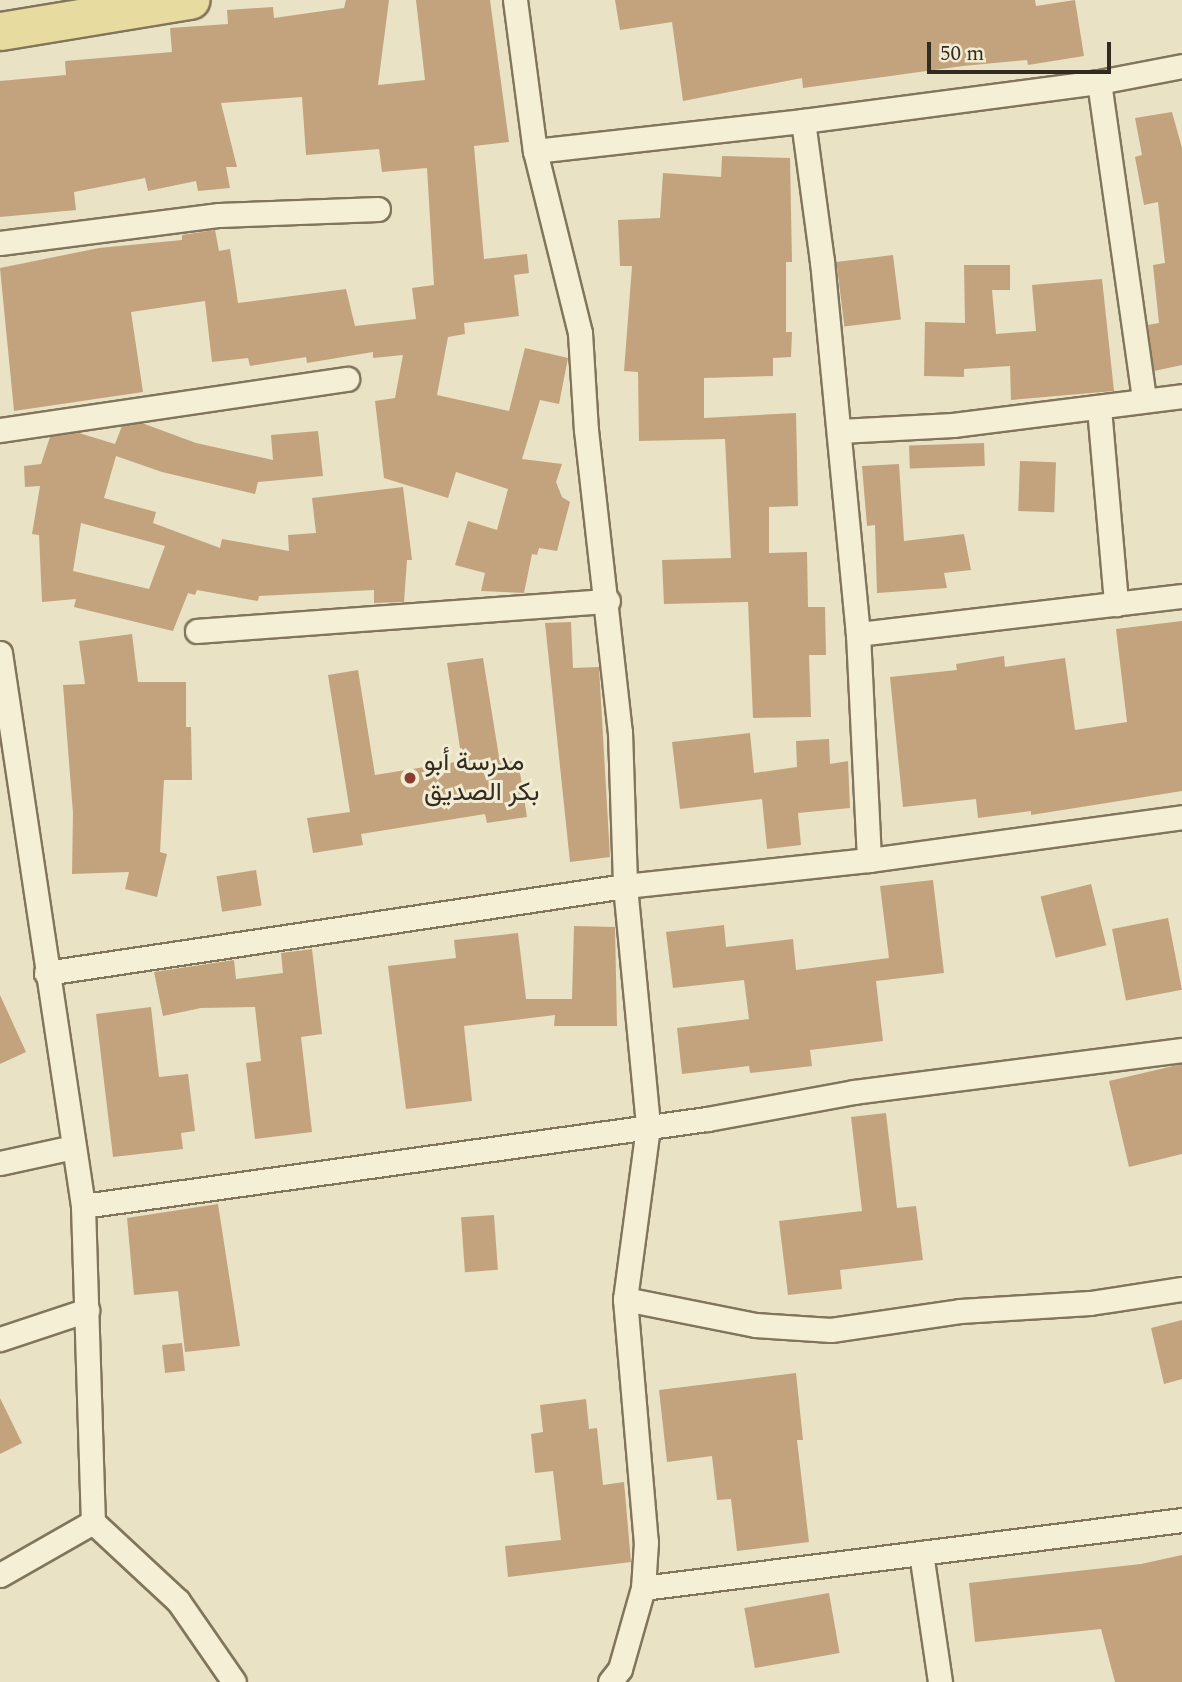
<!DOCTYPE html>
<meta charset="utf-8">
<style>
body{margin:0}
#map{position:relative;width:1182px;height:1682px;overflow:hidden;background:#e9e2c4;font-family:Spectral,Vazirmatn,serif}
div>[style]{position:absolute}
.building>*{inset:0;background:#c3a37e;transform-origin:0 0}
.roads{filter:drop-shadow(2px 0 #81755c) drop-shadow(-2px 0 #81755c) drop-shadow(0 2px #81755c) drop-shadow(0 -2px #81755c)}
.minor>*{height:23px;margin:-11.5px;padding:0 11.5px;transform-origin:11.5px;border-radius:11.5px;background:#f5efd6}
.primary>*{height:37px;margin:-18.5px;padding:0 18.5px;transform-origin:18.5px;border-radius:18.5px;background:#e8dba0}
.dots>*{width:19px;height:19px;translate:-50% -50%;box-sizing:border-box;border:4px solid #f1ecd3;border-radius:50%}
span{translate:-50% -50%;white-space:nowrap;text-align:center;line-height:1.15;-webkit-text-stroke:6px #f1ecd3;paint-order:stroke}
.poi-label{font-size:26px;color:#332b1f}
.left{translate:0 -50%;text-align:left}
.scale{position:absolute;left:927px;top:42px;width:184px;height:32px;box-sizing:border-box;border:4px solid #332b1f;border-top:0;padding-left:9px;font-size:21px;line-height:24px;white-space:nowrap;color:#332b1f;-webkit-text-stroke:5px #f1ecd3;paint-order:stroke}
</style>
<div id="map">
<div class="building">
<i style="clip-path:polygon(346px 0,389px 0,378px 85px,425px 80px,416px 0,490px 0,509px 142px,474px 146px,484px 259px,527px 254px,529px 273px,514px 275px,519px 316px,464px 323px,465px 334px,448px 337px,437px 395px,509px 411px,525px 348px,568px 358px,559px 404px,540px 400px,522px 459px,562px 464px,556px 482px,562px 497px,570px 502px,557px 551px,539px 548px,537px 555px,532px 554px,524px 593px,481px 591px,485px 573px,455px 565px,468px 521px,497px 530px,508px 489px,456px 472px,448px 498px,384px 478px,375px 401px,395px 398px,403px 355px,373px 358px,373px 352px,307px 363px,306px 357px,250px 366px,248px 358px,212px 362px,205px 301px,131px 312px,143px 392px,14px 411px,0 268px,99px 248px,182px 240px,182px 235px,215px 230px,219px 251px,230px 249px,238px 303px,346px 289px,355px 326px,416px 319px,412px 288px,434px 285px,427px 168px,382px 172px,379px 149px,306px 155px,302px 97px,221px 103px,237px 167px,226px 167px,230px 188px,198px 191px,196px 181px,148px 191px,145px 178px,74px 192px,76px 210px,0 217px,0 81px,66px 75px,65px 61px,172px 52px,170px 28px,228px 24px,227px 10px,273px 7px,274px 18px,344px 8px)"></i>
<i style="clip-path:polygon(615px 0,1035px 0,1036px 6px,1075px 0,1084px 56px,1028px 65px,1027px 60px,963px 66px,803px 88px,802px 78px,683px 101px,672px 22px,620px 30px)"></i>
<i style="clip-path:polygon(1172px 112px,1182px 148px,1182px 365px,1154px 371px,1148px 325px,1159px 323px,1153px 265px,1165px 263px,1158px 202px,1144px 205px,1135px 157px,1142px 155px,1135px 118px)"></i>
<i style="clip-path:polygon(722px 156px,790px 158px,792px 262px,786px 262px,786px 332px,792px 332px,791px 357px,773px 358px,773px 376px,704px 378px,704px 418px,796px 413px,798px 506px,769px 507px,769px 553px,807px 552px,808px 607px,825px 607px,826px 655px,809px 655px,811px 717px,753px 718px,748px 602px,664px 604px,662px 560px,731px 558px,725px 439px,639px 441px,638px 372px,624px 371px,632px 266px,620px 266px,618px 220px,660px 218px,663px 173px,721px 177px)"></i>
<i style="left:893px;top:255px;width:65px;height:57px;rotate:83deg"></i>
<i style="clip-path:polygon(964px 265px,1010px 265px,1010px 290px,992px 290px,996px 334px,1036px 331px,1032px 285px,1102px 279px,1114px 391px,1011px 400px,1010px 366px,964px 369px,964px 377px,924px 376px,925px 322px,965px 323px)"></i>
<i style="clip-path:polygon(evenodd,142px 423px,196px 443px,273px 460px,271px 435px,318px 431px,323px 476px,258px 482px,255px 494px,162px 472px,116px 456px,104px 498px,156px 512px,153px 523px,220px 548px,222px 539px,289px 551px,288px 535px,316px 533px,312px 498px,403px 487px,412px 560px,407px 560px,404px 602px,374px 603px,374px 590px,259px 596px,258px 601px,197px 590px,195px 595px,188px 593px,173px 631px,74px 607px,76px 599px,42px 602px,39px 535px,32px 534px,40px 486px,25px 487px,24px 466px,41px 464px,50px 437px,79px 433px,115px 444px,122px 426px,142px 423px,81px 523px,165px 546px,149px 589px,73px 571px,81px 523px)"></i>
<i style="left:984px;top:443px;width:23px;height:75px;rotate:88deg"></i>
<i style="left:1020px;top:461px;width:36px;height:50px;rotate:2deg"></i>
<i style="clip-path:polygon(899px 464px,904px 541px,964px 534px,971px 570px,944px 573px,947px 588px,877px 593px,875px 525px,867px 526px,862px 466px)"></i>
<i style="clip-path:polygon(1182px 621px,1182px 791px,1031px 815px,1031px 811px,978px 818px,976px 799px,903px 807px,890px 677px,957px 670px,956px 664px,1004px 656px,1005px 667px,1065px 658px,1075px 730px,1127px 722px,1116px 629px)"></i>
<i style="clip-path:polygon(571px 622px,573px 668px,599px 667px,610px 857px,570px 862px,545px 623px)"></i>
<i style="clip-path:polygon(132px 634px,138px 682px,186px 682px,186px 727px,191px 727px,192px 780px,164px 780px,160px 852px,167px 854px,157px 897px,125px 889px,129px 872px,72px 874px,73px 813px,63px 685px,85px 684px,79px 641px)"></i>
<i style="clip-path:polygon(483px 658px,500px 763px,518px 760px,527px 817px,487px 823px,485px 814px,361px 834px,363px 845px,313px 853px,307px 818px,350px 812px,328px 675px,358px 670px,375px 775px,462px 761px,447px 663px)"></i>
<i style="clip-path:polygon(750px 733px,754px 773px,797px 767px,796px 741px,829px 739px,830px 764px,848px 761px,850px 808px,798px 813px,801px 845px,767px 849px,762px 799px,680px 809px,672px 742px)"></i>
<i style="left:256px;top:870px;width:36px;height:40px;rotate:81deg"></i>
<i style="clip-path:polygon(933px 880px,944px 973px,876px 981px,883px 1041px,810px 1050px,812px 1066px,750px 1073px,749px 1066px,682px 1074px,677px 1028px,749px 1019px,744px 980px,673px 988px,666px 932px,724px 925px,726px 947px,793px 939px,796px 970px,889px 958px,880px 886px)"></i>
<i style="left:1091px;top:884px;width:63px;height:52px;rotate:76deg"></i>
<i style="left:1168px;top:918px;width:73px;height:57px;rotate:79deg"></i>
<i style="clip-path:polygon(574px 926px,615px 927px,617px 1026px,554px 1026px,555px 1015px,464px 1026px,472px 1101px,406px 1109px,388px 966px,456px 958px,454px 940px,518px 933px,526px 999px,572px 999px)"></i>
<i style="clip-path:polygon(312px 949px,322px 1034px,301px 1037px,312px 1132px,255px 1139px,246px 1063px,261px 1061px,255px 1007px,201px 1008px,163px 1016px,154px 972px,234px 960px,236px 979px,283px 973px,281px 953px)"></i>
<i style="clip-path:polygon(0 995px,26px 1052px,0 1064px)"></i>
<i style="clip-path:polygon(151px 1007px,159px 1077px,188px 1074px,195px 1131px,181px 1133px,183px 1149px,113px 1157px,96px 1014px)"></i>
<i style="clip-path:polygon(1182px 1064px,1182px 1154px,1129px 1167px,1109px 1081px)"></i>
<i style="clip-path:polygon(886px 1113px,897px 1208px,916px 1206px,923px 1260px,840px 1270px,842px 1289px,788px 1295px,779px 1221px,862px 1211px,851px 1117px)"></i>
<i style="clip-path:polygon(218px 1204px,240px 1346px,185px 1352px,178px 1291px,134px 1295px,127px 1218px)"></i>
<i style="left:494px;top:1215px;width:55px;height:33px;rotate:86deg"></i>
<i style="clip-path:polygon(1182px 1320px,1182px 1379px,1164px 1384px,1151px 1328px)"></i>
<i style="left:182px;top:1343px;width:28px;height:20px;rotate:84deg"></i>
<i style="clip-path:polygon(796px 1373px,803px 1440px,797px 1440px,809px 1542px,737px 1551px,731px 1499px,717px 1500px,712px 1456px,667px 1462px,659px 1390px)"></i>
<i style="clip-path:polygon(0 1398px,22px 1443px,0 1454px)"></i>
<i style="clip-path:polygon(586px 1399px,589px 1429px,597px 1428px,603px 1485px,624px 1482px,631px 1562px,508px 1577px,505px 1546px,561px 1540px,553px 1471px,535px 1473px,531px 1434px,543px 1432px,540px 1405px)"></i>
<i style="clip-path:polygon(1182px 1555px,1182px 1682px,1115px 1682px,1101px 1629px,975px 1642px,969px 1583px,1141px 1564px)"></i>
<i style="left:829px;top:1593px;width:61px;height:86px;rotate:80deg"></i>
</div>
<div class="roads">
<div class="minor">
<i style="left:515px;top:0;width:152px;rotate:82.5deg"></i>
<i style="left:535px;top:151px;width:187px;rotate:76.1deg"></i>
<i style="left:580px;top:333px;width:97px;rotate:86.5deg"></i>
<i style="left:586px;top:430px;width:304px;rotate:83.6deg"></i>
<i style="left:620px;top:732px;width:154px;rotate:88.1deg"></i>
<i style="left:625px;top:886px;width:242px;rotate:84.5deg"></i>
<i style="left:648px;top:1127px;width:174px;rotate:97.6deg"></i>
<i style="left:625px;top:1299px;width:244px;rotate:85.1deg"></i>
<i style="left:646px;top:1542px;width:46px;rotate:93.7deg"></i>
<i style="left:643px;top:1588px;width:84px;rotate:105.9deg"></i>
<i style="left:620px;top:1669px;width:16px;rotate:128deg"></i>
<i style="left:1099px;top:82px;width:321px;rotate:81.9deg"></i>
<i style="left:803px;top:121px;width:141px;rotate:82.3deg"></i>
<i style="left:822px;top:261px;width:375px;rotate:84.5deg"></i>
<i style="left:858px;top:634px;width:226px;rotate:87.2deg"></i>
<i style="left:535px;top:151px;width:270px;rotate:-6.4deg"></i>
<i style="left:803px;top:121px;width:299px;rotate:-7.5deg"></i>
<i style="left:1099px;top:82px;width:85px;rotate:-10.9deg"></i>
<i style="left:0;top:243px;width:221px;rotate:-7.3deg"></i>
<i style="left:219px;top:215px;width:159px;rotate:-2.2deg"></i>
<i style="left:1099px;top:408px;width:197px;rotate:85deg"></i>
<i style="left:0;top:430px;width:351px;rotate:-8.4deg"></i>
<i style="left:840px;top:431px;width:113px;rotate:-3deg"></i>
<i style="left:953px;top:425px;width:231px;rotate:-7.2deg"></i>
<i style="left:197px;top:631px;width:412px;rotate:-4.2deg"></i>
<i style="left:858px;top:634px;width:326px;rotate:-6.7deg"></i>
<i style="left:0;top:653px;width:559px;rotate:81.46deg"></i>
<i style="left:83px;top:1206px;width:316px;rotate:88.2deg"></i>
<i style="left:46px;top:973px;width:585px;rotate:-8.55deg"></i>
<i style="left:625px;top:886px;width:245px;rotate:-6.1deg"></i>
<i style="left:869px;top:860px;width:316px;rotate:-7.8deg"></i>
<i style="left:0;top:1163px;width:75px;rotate:-12.4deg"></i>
<i style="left:83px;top:1206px;width:630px;rotate:-7.94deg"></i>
<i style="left:707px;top:1119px;width:149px;rotate:-10.4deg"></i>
<i style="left:854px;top:1092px;width:331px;rotate:-7.3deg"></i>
<i style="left:625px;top:1299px;width:133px;rotate:11.3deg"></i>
<i style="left:755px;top:1325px;width:76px;rotate:3.8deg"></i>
<i style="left:831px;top:1330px;width:130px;rotate:-8.4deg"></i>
<i style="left:960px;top:1311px;width:130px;rotate:-3.5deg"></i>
<i style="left:1090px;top:1303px;width:93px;rotate:-8.7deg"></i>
<i style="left:0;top:1339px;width:92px;rotate:-18.4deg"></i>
<i style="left:93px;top:1522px;width:116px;rotate:42.9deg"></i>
<i style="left:178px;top:1601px;width:98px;rotate:55.3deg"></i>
<i style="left:921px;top:1553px;width:130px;rotate:81.6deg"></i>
<i style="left:0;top:1575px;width:107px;rotate:-29.7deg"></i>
<i style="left:643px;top:1588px;width:543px;rotate:-7.19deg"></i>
</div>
<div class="primary">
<i style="left:0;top:31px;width:193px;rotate:-9.3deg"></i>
</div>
</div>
<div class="dots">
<i style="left:410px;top:778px;background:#8a3d33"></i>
</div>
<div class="poi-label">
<span class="left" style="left:424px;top:778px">مدرسة أبو<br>بكر الصديق</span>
</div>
<div class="scale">50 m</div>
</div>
